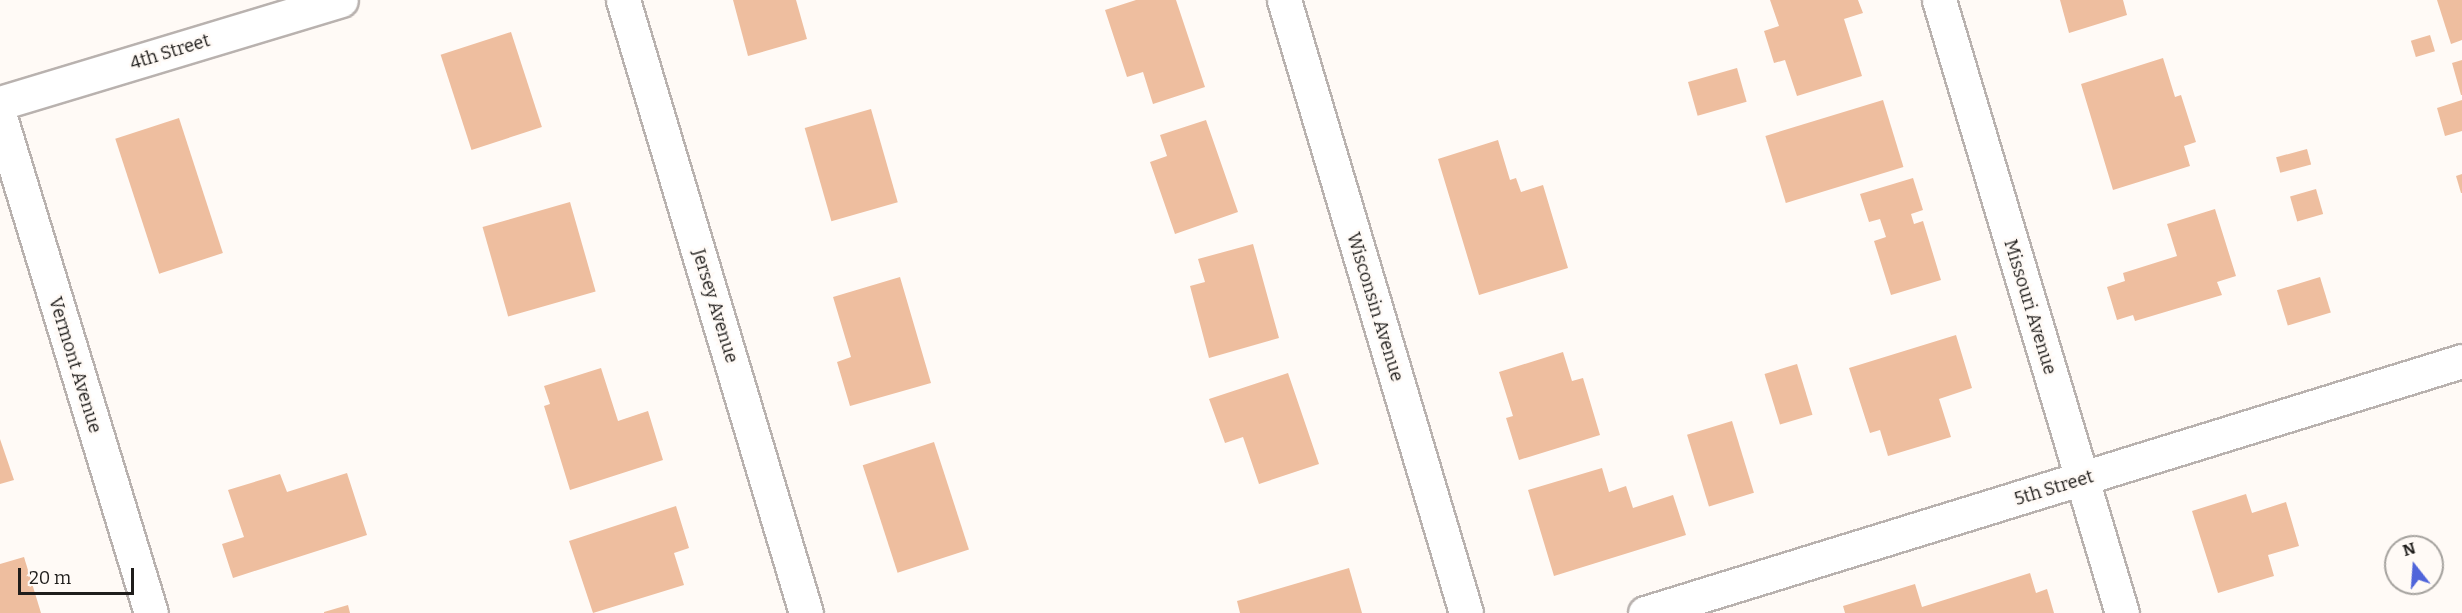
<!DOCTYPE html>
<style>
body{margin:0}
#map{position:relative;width:2462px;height:613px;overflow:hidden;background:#fffaf6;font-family:Bitter,serif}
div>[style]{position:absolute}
.building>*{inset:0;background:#eebe9f;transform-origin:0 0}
.roads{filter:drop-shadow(2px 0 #b9b2af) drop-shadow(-2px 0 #b9b2af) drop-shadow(0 2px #b9b2af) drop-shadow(0 -2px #b9b2af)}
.street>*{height:33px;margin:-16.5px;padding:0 16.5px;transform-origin:16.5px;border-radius:16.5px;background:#fff}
.secondary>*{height:33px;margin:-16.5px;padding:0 16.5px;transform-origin:16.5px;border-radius:16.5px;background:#fff}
span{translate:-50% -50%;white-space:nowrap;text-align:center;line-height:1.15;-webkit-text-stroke:4.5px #fffaf6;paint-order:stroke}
.street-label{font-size:18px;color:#1f1d1b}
.north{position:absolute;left:2384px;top:535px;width:60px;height:60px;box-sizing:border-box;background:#fffaf6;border:2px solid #a5a29e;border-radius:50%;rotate:343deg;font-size:16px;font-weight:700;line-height:24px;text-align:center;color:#1f1d1b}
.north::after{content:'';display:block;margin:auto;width:21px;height:27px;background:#5065da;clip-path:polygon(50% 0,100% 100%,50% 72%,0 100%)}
.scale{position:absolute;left:18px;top:568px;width:116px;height:27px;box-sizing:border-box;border:3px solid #1f1d1b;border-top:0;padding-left:8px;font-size:18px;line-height:21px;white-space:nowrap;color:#1f1d1b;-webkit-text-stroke:4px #fffaf6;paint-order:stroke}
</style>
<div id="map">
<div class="building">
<i style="clip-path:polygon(733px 0,796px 0,807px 39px,748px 56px)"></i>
<i style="clip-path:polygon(1136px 0,1176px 0,1205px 87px,1153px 104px,1143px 72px,1127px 77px,1105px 10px)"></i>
<i style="clip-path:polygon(1770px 0,1858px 0,1863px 13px,1844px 19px,1862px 76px,1797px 96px,1785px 60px,1774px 63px,1764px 31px,1779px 26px)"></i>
<i style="clip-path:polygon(2060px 0,2123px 0,2127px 15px,2069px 33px)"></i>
<i style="clip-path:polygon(2437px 0,2462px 0,2462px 40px,2451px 44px)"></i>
<i style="left:511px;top:32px;width:100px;height:74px;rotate:72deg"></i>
<i style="left:2430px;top:35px;width:17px;height:20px;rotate:73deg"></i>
<i style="clip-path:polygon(2163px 58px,2175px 97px,2181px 95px,2196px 142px,2184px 146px,2190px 166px,2113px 190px,2081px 84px)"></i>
<i style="clip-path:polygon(2462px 60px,2462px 95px,2461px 95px,2452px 63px)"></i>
<i style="left:1737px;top:68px;width:35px;height:51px;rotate:74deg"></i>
<i style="left:1883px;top:100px;width:70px;height:123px;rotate:73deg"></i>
<i style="clip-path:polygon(2462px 100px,2462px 131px,2445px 136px,2437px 108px)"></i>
<i style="left:871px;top:109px;width:97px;height:69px;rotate:74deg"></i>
<i style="left:179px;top:118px;width:142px;height:67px;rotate:72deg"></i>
<i style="clip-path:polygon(1206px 120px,1238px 212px,1175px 234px,1150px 162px,1167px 156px,1160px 135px)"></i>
<i style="clip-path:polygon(1498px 140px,1510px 180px,1516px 178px,1521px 192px,1543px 185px,1568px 268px,1479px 295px,1438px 159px)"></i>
<i style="left:2307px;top:149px;width:16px;height:32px;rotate:75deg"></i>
<i style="clip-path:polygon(2462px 174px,2462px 193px,2461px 193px,2456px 176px)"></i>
<i style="clip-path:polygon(1913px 178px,1923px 210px,1911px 214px,1914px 224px,1923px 221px,1941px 280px,1891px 295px,1874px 241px,1886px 237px,1880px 219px,1869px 222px,1860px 194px)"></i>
<i style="left:2316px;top:189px;width:26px;height:27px;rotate:74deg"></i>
<i style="left:570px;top:202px;width:93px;height:91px;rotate:74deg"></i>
<i style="clip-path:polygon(2215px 209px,2236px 276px,2217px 282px,2222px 295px,2135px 321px,2133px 315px,2117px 320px,2107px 287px,2125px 281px,2123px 273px,2177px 256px,2167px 224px)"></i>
<i style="clip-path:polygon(1253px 244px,1279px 338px,1209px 358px,1190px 286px,1205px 282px,1198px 259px)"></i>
<i style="clip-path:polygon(900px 277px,931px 383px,850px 406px,837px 362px,851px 357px,833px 297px)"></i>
<i style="left:2320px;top:277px;width:37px;height:45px;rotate:73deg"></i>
<i style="clip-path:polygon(1956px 335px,1972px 388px,1939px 399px,1951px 437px,1888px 456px,1880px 430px,1870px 433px,1849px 368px)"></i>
<i style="clip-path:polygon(1563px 352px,1572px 381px,1583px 378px,1600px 435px,1519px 460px,1506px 418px,1513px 416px,1499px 372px)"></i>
<i style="left:1797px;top:364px;width:53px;height:34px;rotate:73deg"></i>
<i style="clip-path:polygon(601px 368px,618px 421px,648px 411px,663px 460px,570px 490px,544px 406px,550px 404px,544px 386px)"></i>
<i style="clip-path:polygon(1288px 373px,1319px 464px,1259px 484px,1243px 437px,1225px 443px,1209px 399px)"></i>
<i style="left:1732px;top:421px;width:75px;height:47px;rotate:73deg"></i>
<i style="clip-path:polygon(0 439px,14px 480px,0 484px)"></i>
<i style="left:934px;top:442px;width:113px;height:75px;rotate:72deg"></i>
<i style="clip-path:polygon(1602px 468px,1609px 492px,1626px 486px,1633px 508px,1673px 495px,1686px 535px,1554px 576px,1528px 490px)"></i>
<i style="clip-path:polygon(347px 473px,367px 535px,233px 578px,222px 544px,244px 537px,228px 490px,280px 474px,287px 492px)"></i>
<i style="clip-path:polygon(2246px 494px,2252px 513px,2286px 502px,2299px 546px,2268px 555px,2274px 576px,2218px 593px,2192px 511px)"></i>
<i style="clip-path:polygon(676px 506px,689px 548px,674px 553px,684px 585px,593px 613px,569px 541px)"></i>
<i style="clip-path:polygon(24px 557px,41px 613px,0 613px,0 564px)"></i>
<i style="clip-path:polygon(1349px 568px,1362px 613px,1240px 613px,1237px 601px)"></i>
<i style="clip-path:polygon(2030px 573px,2036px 593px,2047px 589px,2054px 613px,1845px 613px,1843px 606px,1915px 584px,1922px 607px)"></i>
<i style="clip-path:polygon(348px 605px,350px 613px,324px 613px,324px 612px)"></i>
</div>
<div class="roads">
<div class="street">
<i style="left:623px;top:0;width:640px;rotate:73.38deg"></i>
<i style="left:1284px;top:0;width:639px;rotate:73.46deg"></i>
<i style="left:1939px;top:0;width:640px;rotate:73.38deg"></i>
<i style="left:0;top:103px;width:356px;rotate:-16.8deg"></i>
<i style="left:1645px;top:613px;width:855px;rotate:-17.14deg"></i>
</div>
<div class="secondary">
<i style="left:0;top:117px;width:518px;rotate:73.07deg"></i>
</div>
</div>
<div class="street-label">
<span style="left:170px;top:52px;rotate:-17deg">4th Street</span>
<span style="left:715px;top:306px;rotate:73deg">Jersey Avenue</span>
<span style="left:1375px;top:307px;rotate:73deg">Wisconsin Avenue</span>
<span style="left:2030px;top:307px;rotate:73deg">Missouri Avenue</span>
<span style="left:75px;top:365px;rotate:73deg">Vermont Avenue</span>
<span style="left:2054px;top:488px;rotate:-17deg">5th Street</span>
</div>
<div class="north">N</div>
<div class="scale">20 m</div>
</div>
